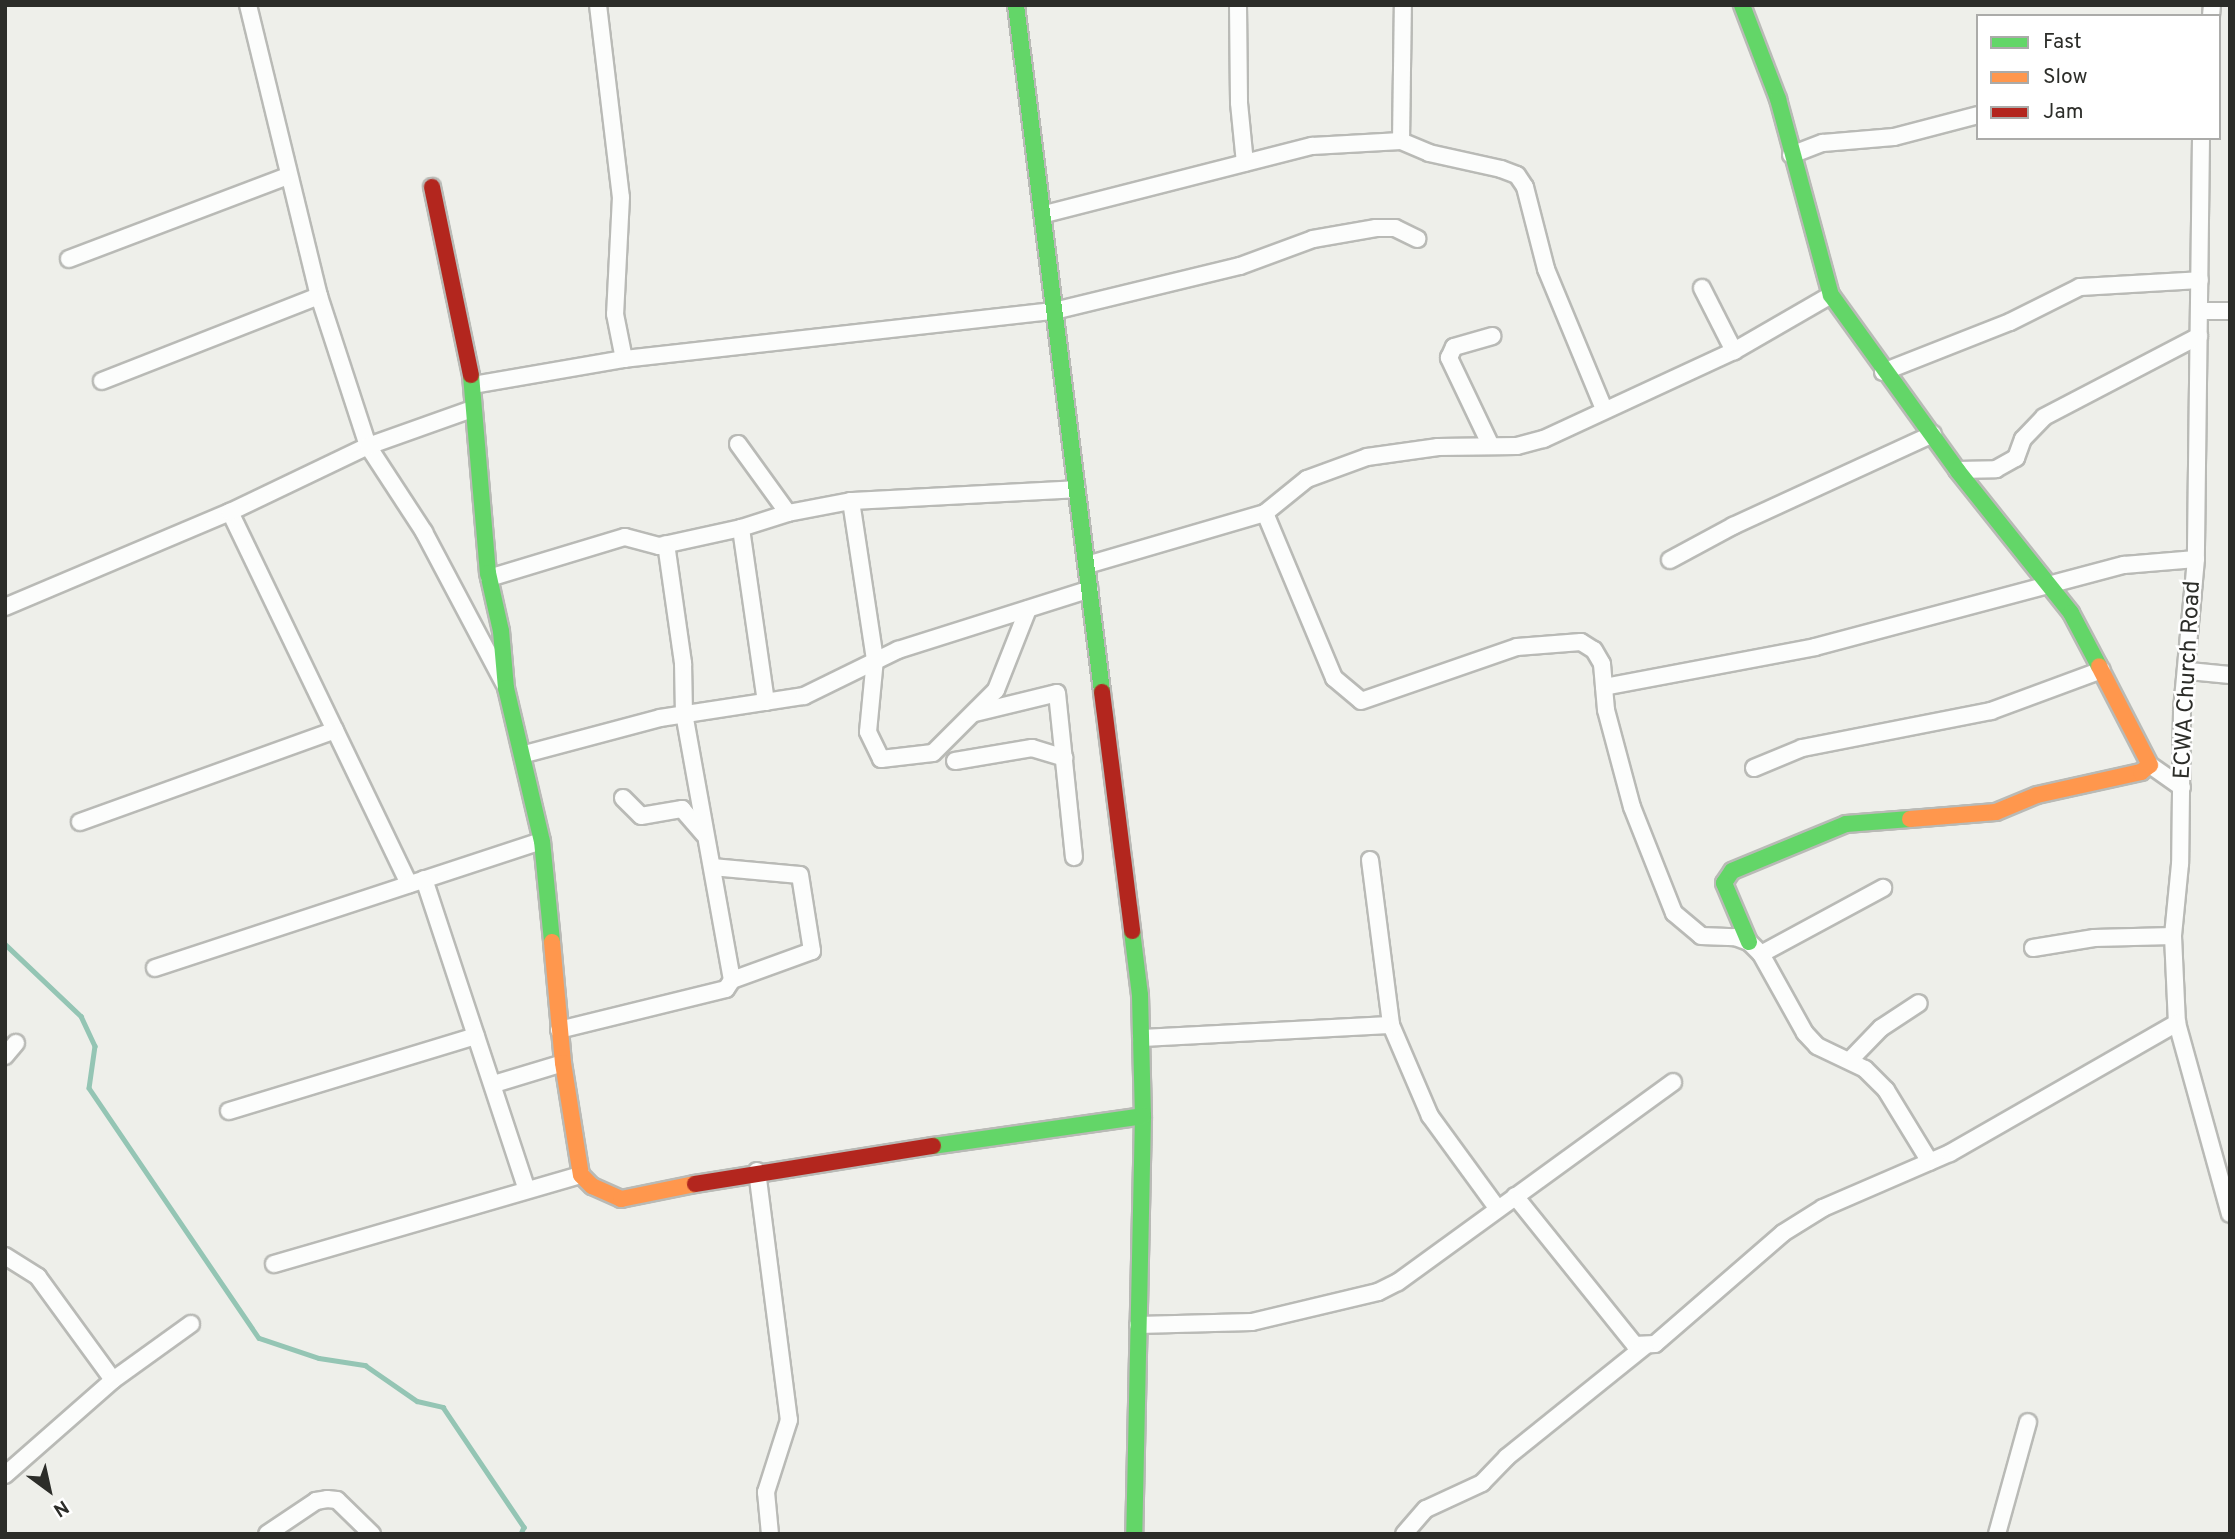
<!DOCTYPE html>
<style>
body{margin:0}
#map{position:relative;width:2235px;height:1539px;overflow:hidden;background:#eeefea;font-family:Overpass,sans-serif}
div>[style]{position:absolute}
.stream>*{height:4.5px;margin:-2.25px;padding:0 2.25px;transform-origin:2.25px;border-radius:2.25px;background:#94c5b4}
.roads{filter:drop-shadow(2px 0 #b9bab6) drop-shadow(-2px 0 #b9bab6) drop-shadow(0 2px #b9bab6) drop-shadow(0 -2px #b9bab6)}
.street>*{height:16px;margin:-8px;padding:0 8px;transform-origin:8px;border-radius:8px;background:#fcfdfc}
.fast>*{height:16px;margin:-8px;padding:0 8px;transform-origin:8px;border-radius:8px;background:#63d668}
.slow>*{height:16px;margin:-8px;padding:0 8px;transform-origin:8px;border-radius:8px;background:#ff974d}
.jam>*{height:16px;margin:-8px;padding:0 8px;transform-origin:8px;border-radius:8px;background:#b3261e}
span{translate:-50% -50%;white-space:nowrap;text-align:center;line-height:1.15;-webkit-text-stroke:5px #fff;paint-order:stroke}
.street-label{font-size:23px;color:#2c2d29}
.frame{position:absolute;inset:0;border:7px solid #2c2d29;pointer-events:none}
.legend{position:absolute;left:1976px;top:14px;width:245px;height:126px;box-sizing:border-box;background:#fff;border:2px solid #ababa9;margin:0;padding:9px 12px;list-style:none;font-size:21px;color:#2c2d29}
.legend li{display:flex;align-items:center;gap:14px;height:35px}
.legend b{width:35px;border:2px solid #ababa9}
.north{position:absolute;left:14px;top:1455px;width:70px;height:70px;-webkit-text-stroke:5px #fff;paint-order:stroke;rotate:147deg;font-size:19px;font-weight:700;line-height:28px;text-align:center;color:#2c2d29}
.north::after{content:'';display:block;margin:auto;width:24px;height:32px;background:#2c2d29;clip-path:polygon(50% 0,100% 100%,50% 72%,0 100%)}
</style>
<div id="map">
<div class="stream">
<i style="left:5px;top:944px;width:105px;rotate:43.5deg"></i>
<i style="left:81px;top:1016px;width:33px;rotate:65deg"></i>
<i style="left:95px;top:1046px;width:42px;rotate:98.1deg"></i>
<i style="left:89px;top:1088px;width:302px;rotate:55.8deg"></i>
<i style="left:259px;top:1338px;width:63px;rotate:18.4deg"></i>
<i style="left:319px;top:1358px;width:47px;rotate:8.7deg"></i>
<i style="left:365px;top:1365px;width:63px;rotate:34.7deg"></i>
<i style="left:417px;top:1401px;width:27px;rotate:13deg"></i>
<i style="left:443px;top:1407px;width:145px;rotate:56deg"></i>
<i style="left:524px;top:1527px;width:8px;rotate:113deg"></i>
</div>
<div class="roads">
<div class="street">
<i style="left:248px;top:5px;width:300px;rotate:76.3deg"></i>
<i style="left:319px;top:296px;width:158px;rotate:71.9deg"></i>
<i style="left:368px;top:446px;width:103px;rotate:56.9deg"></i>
<i style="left:424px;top:532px;width:171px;rotate:62.1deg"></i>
<i style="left:598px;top:5px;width:193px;rotate:83.2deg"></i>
<i style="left:621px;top:197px;width:117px;rotate:92.9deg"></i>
<i style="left:615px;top:314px;width:46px;rotate:78.7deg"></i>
<i style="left:1238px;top:5px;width:98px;rotate:89.4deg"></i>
<i style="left:1239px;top:103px;width:60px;rotate:84.3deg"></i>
<i style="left:2211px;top:16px;width:11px;rotate:-85deg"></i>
<i style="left:2201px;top:138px;width:421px;rotate:90.7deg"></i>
<i style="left:2196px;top:559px;width:153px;rotate:95.3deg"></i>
<i style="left:2182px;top:711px;width:153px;rotate:90.7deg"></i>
<i style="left:2180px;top:864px;width:72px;rotate:95.6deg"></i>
<i style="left:2173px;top:936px;width:87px;rotate:87.4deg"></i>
<i style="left:2177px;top:1023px;width:198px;rotate:74.5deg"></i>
<i style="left:1401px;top:141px;width:136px;rotate:-89.2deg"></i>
<i style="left:1791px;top:155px;width:34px;rotate:-21deg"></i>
<i style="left:1823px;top:143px;width:71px;rotate:-4.8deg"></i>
<i style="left:1894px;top:137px;width:87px;rotate:-14.7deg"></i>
<i style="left:1045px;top:214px;width:276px;rotate:-14.3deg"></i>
<i style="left:1312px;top:146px;width:89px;rotate:-3.2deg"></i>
<i style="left:1401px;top:141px;width:30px;rotate:23deg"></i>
<i style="left:1429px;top:153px;width:74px;rotate:12.5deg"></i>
<i style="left:1501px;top:169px;width:17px;rotate:21deg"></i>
<i style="left:1517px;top:175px;width:14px;rotate:56deg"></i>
<i style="left:1525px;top:187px;width:85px;rotate:75.6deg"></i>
<i style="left:1546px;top:269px;width:152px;rotate:67.5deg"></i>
<i style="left:69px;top:259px;width:233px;rotate:-20.8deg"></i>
<i style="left:1702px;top:288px;width:71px;rotate:63.1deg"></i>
<i style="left:2199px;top:311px;width:31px"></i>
<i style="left:1883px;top:372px;width:136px;rotate:-21.5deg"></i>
<i style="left:2010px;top:322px;width:78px;rotate:-26.6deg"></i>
<i style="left:2080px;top:287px;width:120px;rotate:-3.3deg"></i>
<i style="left:102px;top:381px;width:233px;rotate:-21.4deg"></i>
<i style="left:473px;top:385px;width:153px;rotate:-9.8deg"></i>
<i style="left:624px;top:359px;width:433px;rotate:-6.4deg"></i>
<i style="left:1054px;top:311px;width:191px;rotate:-13.6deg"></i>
<i style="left:1240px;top:266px;width:78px;rotate:-20.3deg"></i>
<i style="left:1313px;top:239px;width:64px;rotate:-9.9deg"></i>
<i style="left:1376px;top:228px;width:19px"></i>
<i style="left:1395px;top:228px;width:25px;rotate:26deg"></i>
<i style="left:738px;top:444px;width:85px;rotate:54.1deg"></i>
<i style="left:788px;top:513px;width:64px;rotate:-10.8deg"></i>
<i style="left:851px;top:501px;width:226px;rotate:-3deg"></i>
<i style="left:1491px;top:446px;width:98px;rotate:-115.5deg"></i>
<i style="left:1449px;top:358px;width:12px;rotate:-66deg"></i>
<i style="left:1454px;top:347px;width:40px;rotate:-16deg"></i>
<i style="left:1957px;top:470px;width:39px;rotate:-1deg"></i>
<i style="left:1996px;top:469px;width:23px;rotate:-29deg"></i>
<i style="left:2016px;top:458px;width:20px;rotate:-70deg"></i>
<i style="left:2023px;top:439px;width:30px;rotate:-46deg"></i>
<i style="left:2044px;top:417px;width:175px;rotate:-27.6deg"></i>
<i style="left:851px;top:501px;width:160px;rotate:81.4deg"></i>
<i style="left:875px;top:659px;width:73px;rotate:95.5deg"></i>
<i style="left:868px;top:732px;width:30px;rotate:64deg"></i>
<i style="left:881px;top:759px;width:52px;rotate:-6.6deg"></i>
<i style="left:933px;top:753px;width:89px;rotate:-45deg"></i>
<i style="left:996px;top:690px;width:87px;rotate:-68.4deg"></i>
<i style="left:230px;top:512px;width:413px;rotate:64.3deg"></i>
<i style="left:1265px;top:513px;width:179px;rotate:67.3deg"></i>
<i style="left:1334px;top:678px;width:35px;rotate:40deg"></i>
<i style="left:1361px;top:701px;width:165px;rotate:-19.1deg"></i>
<i style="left:1517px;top:647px;width:64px;rotate:-4.5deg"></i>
<i style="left:1581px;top:642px;width:15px;rotate:32deg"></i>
<i style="left:1594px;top:650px;width:16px;rotate:60deg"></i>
<i style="left:1602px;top:664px;width:46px;rotate:85deg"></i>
<i style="left:1606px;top:710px;width:100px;rotate:75deg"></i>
<i style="left:1632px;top:807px;width:114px;rotate:68.4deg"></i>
<i style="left:1674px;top:913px;width:35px;rotate:40deg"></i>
<i style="left:1701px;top:936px;width:34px;rotate:2deg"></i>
<i style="left:1735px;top:937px;width:15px;rotate:20deg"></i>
<i style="left:1749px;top:942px;width:17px;rotate:45deg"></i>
<i style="left:1761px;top:954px;width:90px;rotate:60.9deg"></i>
<i style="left:1805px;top:1033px;width:18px;rotate:47deg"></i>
<i style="left:1817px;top:1046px;width:53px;rotate:25.6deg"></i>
<i style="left:1865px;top:1069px;width:30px;rotate:45deg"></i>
<i style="left:1886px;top:1090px;width:84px;rotate:58.6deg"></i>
<i style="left:1670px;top:560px;width:72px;rotate:-28.4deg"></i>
<i style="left:1733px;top:526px;width:220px;rotate:-24.7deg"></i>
<i style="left:1087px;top:565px;width:185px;rotate:-16.3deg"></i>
<i style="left:1265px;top:513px;width:54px;rotate:-39deg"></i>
<i style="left:1307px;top:479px;width:64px;rotate:-20.1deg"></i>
<i style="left:1367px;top:457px;width:72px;rotate:-8deg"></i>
<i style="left:1438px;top:447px;width:79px;rotate:-0.7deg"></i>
<i style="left:1517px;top:446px;width:28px;rotate:-15deg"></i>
<i style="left:1544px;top:439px;width:209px;rotate:-24.9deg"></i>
<i style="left:1734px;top:351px;width:112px;rotate:-30deg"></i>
<i style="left:489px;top:578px;width:142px;rotate:-16.8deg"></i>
<i style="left:625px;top:537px;width:35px;rotate:15deg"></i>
<i style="left:659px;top:546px;width:84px;rotate:-12.4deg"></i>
<i style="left:5px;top:607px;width:244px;rotate:-22.9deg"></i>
<i style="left:230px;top:512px;width:153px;rotate:-25.6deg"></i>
<i style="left:368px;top:446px;width:110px;rotate:-19.6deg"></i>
<i style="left:2189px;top:671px;width:41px;rotate:5.6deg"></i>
<i style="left:1604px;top:687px;width:215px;rotate:-10.7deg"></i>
<i style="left:1815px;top:647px;width:320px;rotate:-14.9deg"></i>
<i style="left:2124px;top:565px;width:72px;rotate:-4.8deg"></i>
<i style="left:766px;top:702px;width:176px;rotate:-98.2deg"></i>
<i style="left:741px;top:528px;width:49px;rotate:-17.7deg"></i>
<i style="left:975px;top:713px;width:84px;rotate:-13.7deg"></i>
<i style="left:1057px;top:693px;width:165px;rotate:84.1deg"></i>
<i style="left:525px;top:754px;width:140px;rotate:-14.9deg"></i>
<i style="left:660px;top:718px;width:146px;rotate:-8.7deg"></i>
<i style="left:804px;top:696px;width:105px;rotate:-26.1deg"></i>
<i style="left:898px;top:650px;width:201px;rotate:-17.6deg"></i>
<i style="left:955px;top:761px;width:78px;rotate:-9.6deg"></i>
<i style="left:1032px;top:748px;width:34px;rotate:17deg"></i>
<i style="left:2150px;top:765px;width:39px;rotate:35deg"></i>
<i style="left:1754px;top:768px;width:52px;rotate:-22.6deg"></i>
<i style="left:1802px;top:748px;width:193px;rotate:-11.1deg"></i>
<i style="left:1991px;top:711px;width:118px;rotate:-20.3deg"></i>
<i style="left:623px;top:798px;width:25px;rotate:45deg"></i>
<i style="left:641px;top:816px;width:42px;rotate:-9.7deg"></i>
<i style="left:682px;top:809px;width:33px;rotate:49deg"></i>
<i style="left:80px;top:822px;width:271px;rotate:-19.8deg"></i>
<i style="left:1370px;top:860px;width:166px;rotate:82.7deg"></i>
<i style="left:1391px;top:1025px;width:99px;rotate:66.8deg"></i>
<i style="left:1430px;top:1116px;width:114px;rotate:53.9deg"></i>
<i style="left:712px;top:867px;width:88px;rotate:5.2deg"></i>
<i style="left:800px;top:875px;width:77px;rotate:81deg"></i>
<i style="left:812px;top:951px;width:85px;rotate:160.1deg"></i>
<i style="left:424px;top:879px;width:325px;rotate:71.7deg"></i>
<i style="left:2033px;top:948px;width:62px;rotate:-9.3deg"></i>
<i style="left:2094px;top:938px;width:79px;rotate:-1.5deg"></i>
<i style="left:1761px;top:954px;width:139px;rotate:-28.4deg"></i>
<i style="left:155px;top:968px;width:407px;rotate:-18.2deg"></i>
<i style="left:559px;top:1030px;width:172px;rotate:-13.8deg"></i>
<i style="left:726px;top:989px;width:11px;rotate:-56deg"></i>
<i style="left:732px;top:980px;width:270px;rotate:-100.2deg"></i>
<i style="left:684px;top:714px;width:51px;rotate:-91.1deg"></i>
<i style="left:683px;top:663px;width:120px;rotate:-98.1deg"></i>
<i style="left:1141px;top:1038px;width:250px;rotate:-3deg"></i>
<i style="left:5px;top:1056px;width:17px;rotate:-50deg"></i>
<i style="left:1850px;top:1060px;width:45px;rotate:-45.9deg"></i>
<i style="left:1881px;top:1028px;width:45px;rotate:-33.3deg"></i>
<i style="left:494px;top:1084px;width:72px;rotate:-16.9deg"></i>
<i style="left:229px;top:1111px;width:258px;rotate:-16.9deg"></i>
<i style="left:757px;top:1171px;width:251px;rotate:82.7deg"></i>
<i style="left:789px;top:1420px;width:76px;rotate:107.7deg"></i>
<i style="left:766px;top:1492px;width:42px;rotate:84.6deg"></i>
<i style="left:1515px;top:1196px;width:191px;rotate:51.2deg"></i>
<i style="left:1635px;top:1345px;width:20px;rotate:-3deg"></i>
<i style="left:1655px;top:1344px;width:169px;rotate:-40.9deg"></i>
<i style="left:1783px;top:1233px;width:47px;rotate:-32deg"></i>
<i style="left:1823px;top:1208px;width:138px;rotate:-23.4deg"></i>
<i style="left:1950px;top:1153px;width:262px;rotate:-29.8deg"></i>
<i style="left:5px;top:1256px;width:39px;rotate:32deg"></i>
<i style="left:38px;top:1277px;width:127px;rotate:53.9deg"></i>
<i style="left:274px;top:1264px;width:320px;rotate:-16.2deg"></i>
<i style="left:1138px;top:1325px;width:114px;rotate:-1.5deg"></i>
<i style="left:1252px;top:1322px;width:130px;rotate:-13.4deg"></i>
<i style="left:1378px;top:1292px;width:22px;rotate:-27deg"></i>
<i style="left:1398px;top:1282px;width:340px;rotate:-36deg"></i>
<i style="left:5px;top:1475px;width:144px;rotate:-41.3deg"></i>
<i style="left:113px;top:1380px;width:96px;rotate:-35.7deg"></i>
<i style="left:267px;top:1534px;width:59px;rotate:-34deg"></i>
<i style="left:316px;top:1501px;width:11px;rotate:-10deg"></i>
<i style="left:327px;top:1499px;width:10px;rotate:6deg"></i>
<i style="left:337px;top:1500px;width:49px;rotate:44.2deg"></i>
<i style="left:1404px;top:1534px;width:33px;rotate:-49deg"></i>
<i style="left:1426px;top:1509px;width:62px;rotate:-24.9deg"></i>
<i style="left:1482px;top:1483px;width:36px;rotate:-46deg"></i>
<i style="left:1507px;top:1457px;width:177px;rotate:-38.8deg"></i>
<i style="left:1997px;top:1534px;width:116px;rotate:-74.5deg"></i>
</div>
<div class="fast">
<i style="left:1016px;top:5px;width:692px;rotate:82.86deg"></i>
<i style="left:1742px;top:5px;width:101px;rotate:69deg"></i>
<i style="left:1778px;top:99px;width:203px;rotate:74.9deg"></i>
<i style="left:1831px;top:295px;width:216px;rotate:54.2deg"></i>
<i style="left:1957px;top:470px;width:183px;rotate:51.4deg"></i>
<i style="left:2071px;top:613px;width:60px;rotate:62.2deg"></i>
<i style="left:471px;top:375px;width:199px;rotate:85.1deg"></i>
<i style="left:488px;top:573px;width:59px;rotate:77.4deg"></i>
<i style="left:501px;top:631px;width:57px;rotate:85deg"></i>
<i style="left:506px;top:688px;width:157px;rotate:76.8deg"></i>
<i style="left:542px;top:841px;width:101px;rotate:84.3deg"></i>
<i style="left:1132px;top:931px;width:64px;rotate:82.9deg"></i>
<i style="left:1140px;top:995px;width:121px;rotate:88.6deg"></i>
<i style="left:1143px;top:1116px;width:418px;rotate:91.2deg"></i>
<i style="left:1749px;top:942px;width:64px;rotate:-113deg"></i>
<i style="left:1724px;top:883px;width:14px;rotate:-56deg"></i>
<i style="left:1732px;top:871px;width:123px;rotate:-22.4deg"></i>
<i style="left:1846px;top:824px;width:64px;rotate:-4.5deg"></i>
<i style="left:933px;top:1146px;width:212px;rotate:-8.1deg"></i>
</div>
<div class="slow">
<i style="left:1910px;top:819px;width:86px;rotate:-4.7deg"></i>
<i style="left:1996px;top:812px;width:44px;rotate:-22.5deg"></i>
<i style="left:2037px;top:795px;width:107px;rotate:-12.5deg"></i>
<i style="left:2141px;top:772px;width:11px;rotate:-38deg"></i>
<i style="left:2150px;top:765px;width:111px;rotate:-117.3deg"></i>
<i style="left:552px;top:942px;width:121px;rotate:84.8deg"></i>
<i style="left:563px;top:1063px;width:113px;rotate:80.9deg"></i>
<i style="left:581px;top:1175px;width:16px;rotate:45deg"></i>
<i style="left:592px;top:1186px;width:32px;rotate:24deg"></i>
<i style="left:621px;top:1199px;width:76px;rotate:-11.5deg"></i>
</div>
<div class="jam">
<i style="left:432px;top:187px;width:192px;rotate:78.3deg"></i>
<i style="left:1102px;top:692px;width:241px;rotate:82.8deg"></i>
<i style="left:695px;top:1184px;width:241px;rotate:-9.1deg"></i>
</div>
</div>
<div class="street-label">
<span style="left:2189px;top:680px;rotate:-87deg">ECWA Church Road</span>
</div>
<div class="frame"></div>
<ul class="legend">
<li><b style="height:9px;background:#63d668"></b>Fast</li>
<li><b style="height:9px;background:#ff974d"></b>Slow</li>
<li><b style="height:9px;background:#b3261e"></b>Jam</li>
</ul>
<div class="north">N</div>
</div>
